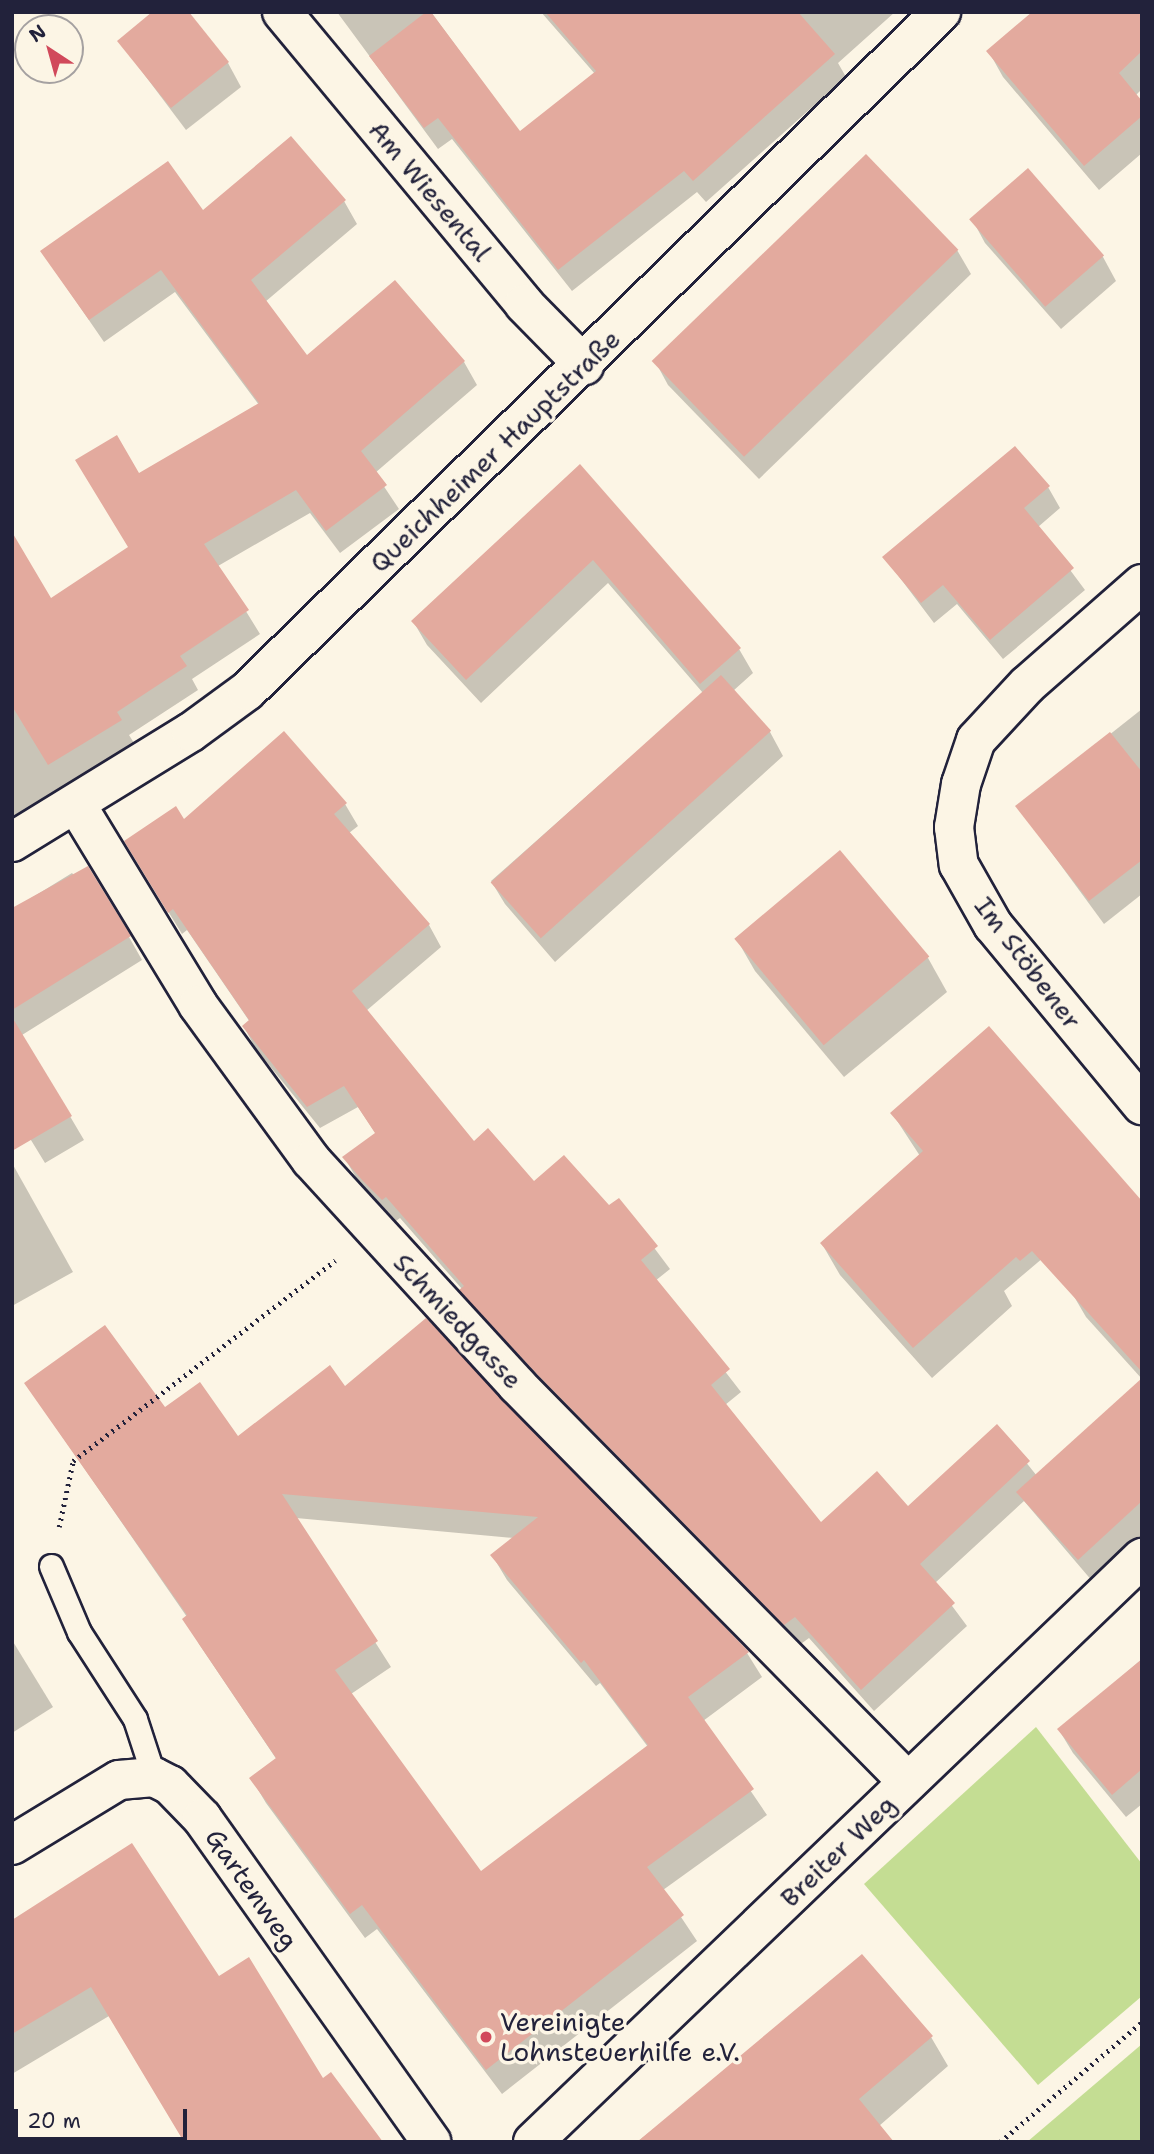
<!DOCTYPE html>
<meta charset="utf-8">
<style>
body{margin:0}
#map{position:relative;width:1154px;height:2154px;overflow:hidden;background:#fcf5e5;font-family:"Shantell Sans",sans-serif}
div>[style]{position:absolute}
.green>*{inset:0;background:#c4dd93}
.shadow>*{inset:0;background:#0003}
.building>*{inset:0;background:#e3aa9e;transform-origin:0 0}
.path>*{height:4.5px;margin-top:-2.25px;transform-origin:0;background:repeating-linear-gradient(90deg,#22223b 0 2px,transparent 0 7px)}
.roads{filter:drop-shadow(2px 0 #22223b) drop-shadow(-2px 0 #22223b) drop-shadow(0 2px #22223b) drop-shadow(0 -2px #22223b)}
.lane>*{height:23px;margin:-11.5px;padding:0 11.5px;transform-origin:11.5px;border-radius:11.5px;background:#fcf5e5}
.street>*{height:38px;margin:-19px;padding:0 19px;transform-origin:19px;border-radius:19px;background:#fcf5e5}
.dots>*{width:19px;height:19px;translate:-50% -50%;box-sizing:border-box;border:4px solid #fcf5e5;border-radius:50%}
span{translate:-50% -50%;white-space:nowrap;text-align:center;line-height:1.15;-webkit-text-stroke:7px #fcf5e5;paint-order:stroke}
.street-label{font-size:26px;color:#22223b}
.poi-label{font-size:26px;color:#22223b}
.left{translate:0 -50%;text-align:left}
.frame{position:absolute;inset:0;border:14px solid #22223b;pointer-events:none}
.north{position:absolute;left:14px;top:14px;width:70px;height:70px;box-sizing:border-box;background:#fcf5e5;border:2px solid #a5a1a1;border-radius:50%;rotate:324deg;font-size:19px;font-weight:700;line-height:28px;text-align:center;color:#22223b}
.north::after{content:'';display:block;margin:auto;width:24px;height:32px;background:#d1495b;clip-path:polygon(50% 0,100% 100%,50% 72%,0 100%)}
.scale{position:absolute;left:14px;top:2109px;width:173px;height:32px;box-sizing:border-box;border:4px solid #22223b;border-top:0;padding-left:9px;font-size:21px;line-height:24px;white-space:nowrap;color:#22223b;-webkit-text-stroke:5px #fcf5e5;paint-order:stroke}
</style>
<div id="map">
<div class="green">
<i style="clip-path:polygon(1036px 1727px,1142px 1864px,1142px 1996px,1038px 2085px,864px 1884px)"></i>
<i style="clip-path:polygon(1142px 2044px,1142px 2142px,1027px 2142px)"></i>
</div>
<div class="shadow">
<i style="clip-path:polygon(337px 12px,431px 12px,520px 133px,595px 74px,541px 12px,895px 12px,838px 63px,846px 77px,706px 202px,697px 192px,572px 291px,452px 139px,438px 149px)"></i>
<i style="clip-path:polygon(1142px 12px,1142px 89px,1135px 96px,1142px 103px,1142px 153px,1099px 190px,1003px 77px,989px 52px)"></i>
<i style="clip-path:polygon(119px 41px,228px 63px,241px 87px,186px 130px)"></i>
<i style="clip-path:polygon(1027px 171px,1103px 257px,1116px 281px,1061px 329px,985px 243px,972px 219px)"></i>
<i style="clip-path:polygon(344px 201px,357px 224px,265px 302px,307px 358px,395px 282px,464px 362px,477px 385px,375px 473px,399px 509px,340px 553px,310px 513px,218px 566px,260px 634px,192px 679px,198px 690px,129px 735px,134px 743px,12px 818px,12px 537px,50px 600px,130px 548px,138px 475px,259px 405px,175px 292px,104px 342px,42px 252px,203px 213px)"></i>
<i style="clip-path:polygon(957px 250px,971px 274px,759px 479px,668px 385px,655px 361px)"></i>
<i style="clip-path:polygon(580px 466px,739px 649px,753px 673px,733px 691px,770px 732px,783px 756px,555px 962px,505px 904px,491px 881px,703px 693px,608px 583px,481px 703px,427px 645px,413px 621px)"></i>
<i style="clip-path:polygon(1048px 487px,1060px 508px,1038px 527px,1085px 590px,1003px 659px,957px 604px,934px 623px,885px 558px)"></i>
<i style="clip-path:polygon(1142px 709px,1142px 894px,1104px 924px,1018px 807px)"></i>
<i style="clip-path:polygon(345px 804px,358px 826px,349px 833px,429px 925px,441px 947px,366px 1011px,474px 1143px,534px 1183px,609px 1208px,619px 1201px,670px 1269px,655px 1281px,741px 1392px,725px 1405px,820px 1525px,908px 1508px,997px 1426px,1037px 1476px,1142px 1478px,1142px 1537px,1093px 1582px,1024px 1501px,935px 1583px,967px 1626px,874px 1711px,809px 1638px,798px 1646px,548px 1392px,474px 1312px,462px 1289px,400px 1218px,396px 1221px,357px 1179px,344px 1157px,376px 1134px,358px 1107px,320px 1128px,256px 1049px,244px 1027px,250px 1022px,187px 930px,182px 934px,139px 864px,184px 821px)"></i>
<i style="clip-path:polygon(840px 852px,928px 958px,947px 992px,844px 1077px,755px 971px,736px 938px)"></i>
<i style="clip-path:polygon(72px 873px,129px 937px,142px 960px,22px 1035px,84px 1140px,45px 1163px,12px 1109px,12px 910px)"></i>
<i style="clip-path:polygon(892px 1113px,1122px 1191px,1004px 1291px,1012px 1306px,932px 1378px,840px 1275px,822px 1244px,920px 1156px)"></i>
<i style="clip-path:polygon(12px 1163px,73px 1272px,12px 1306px)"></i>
<i style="clip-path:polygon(1142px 1238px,1142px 1379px,1086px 1317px,1072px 1293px)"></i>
<i style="clip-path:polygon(evenodd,26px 1384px,164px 1409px,237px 1438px,345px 1388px,747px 1653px,762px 1677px,703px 1721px,767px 1815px,663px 1890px,697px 1941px,502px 2094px,377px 1929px,365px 1938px,266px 1803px,251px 1778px,277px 1760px,199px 1644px,187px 1617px,26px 1384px,296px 1518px,514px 1538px,492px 1555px,507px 1580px,596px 1686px,600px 1683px,648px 1747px,481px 1873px,351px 1694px,391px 1667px,296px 1518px)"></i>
<i style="clip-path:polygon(12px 1640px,53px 1707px,12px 1733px)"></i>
<i style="clip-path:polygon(1142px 1659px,1142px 1804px,1126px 1817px,1073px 1753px,1059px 1730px)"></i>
<i style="clip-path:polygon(12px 1922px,218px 1978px,323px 2081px,109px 2016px,12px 2074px)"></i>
<i style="clip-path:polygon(791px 2020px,931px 2037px,948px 2066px,879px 2126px,891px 2142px,637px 2142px)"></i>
</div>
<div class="building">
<i style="clip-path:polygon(152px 12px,189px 12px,229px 62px,171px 108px,117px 41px)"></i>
<i style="clip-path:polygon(426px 12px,431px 12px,520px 131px,596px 71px,545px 12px,798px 12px,835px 54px,693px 181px,684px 171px,558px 270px,438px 118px,424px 128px,369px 56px)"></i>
<i style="clip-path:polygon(1032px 12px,1142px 12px,1142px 51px,1119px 73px,1142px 101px,1142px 116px,1084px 166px,986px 51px)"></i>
<i style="clip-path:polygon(291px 136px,346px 200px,251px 280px,307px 355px,395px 280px,465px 361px,361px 451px,387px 485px,326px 531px,296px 490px,204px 544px,249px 610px,180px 656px,187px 666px,117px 712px,122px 720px,48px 765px,12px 706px,12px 532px,51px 598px,128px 547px,75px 460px,117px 435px,139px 473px,259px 403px,161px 270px,89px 320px,40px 251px,168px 161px,203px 210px)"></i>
<i style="left:866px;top:154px;width:133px;height:298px;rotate:46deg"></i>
<i style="left:1028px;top:168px;width:116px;height:78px;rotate:49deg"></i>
<i style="clip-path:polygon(1015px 446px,1050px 486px,1024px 508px,1074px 568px,990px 640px,943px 585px,921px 603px,882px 557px)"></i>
<i style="clip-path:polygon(580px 464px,741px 648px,700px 684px,593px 560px,466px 680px,411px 621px)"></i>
<i style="left:721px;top:675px;width:75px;height:310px;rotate:48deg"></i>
<i style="clip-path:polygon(284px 731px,347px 803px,334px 814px,430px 924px,352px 991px,474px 1141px,488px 1128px,534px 1181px,564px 1155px,609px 1205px,619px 1198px,658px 1246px,641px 1260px,730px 1369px,711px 1385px,821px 1522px,877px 1471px,908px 1506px,997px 1424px,1030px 1461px,920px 1564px,955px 1603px,861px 1690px,795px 1617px,784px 1625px,533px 1370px,459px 1290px,464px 1286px,386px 1197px,382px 1200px,363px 1181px,342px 1157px,375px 1133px,344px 1086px,307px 1107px,242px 1026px,249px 1020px,173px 909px,168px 913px,124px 841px,176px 806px,184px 819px)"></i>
<i style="clip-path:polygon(1110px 732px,1142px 772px,1142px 860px,1089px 901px,1015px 806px)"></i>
<i style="left:840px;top:850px;width:139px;height:138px;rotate:50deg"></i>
<i style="clip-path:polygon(88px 866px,131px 936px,12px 1010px,12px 908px)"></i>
<i style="clip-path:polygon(12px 1017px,72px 1116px,12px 1151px)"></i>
<i style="clip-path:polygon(989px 1026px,1142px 1201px,1142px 1372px,1032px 1251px,1020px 1261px,1016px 1257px,913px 1348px,820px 1243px,923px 1151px,890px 1113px)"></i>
<i style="clip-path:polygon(evenodd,426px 1318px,749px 1652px,688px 1697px,754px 1789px,647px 1867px,684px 1915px,486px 2070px,362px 1905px,350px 1914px,249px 1778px,276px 1758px,182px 1619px,187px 1615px,24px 1383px,105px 1325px,165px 1407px,200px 1382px,238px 1436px,330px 1365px,345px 1386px,426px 1318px,282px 1494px,538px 1517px,490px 1555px,581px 1663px,584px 1660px,648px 1745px,481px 1871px,335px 1670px,378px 1641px,282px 1494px)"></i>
<i style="clip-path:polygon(1142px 1378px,1142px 1501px,1078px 1560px,1016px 1492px)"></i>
<i style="clip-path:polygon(1142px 1659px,1142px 1769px,1112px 1795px,1057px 1729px)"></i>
<i style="clip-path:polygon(132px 1843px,219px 1976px,249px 1957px,323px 2078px,331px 2072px,383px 2142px,184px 2142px,91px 1987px,12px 2034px,12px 1920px)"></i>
<i style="clip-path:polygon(862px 1954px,933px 2036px,859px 2099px,894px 2142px,637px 2142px)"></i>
</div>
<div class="path">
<i style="left:59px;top:1527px;width:67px;rotate:-78deg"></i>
<i style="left:73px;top:1461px;width:330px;rotate:-37.4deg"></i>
<i style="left:1000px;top:2142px;width:186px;rotate:-40.2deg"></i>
</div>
<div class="roads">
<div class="lane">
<i style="left:51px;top:1566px;width:72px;rotate:67deg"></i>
<i style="left:79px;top:1632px;width:103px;rotate:57.2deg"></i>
<i style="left:135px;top:1719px;width:61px;rotate:71.9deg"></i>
</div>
<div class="street">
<i style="left:282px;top:12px;width:379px;rotate:50.3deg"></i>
<i style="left:524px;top:304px;width:86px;rotate:45.5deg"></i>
<i style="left:1142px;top:584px;width:153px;rotate:138.7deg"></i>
<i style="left:1027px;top:685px;width:75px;rotate:132.8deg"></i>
<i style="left:976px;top:740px;width:46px;rotate:108.8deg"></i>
<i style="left:961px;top:784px;width:44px;rotate:99.2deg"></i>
<i style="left:954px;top:827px;width:38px;rotate:83deg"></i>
<i style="left:959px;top:865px;width:69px;rotate:60.5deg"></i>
<i style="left:993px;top:925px;width:234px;rotate:50.4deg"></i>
<i style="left:76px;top:804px;width:235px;rotate:58.7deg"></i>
<i style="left:198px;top:1005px;width:192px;rotate:53.9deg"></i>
<i style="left:311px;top:1160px;width:305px;rotate:47.5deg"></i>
<i style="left:517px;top:1385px;width:557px;rotate:45.44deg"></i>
<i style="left:12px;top:842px;width:210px;rotate:-31.6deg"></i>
<i style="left:191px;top:732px;width:69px;rotate:-36.2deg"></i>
<i style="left:247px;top:691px;width:971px;rotate:-44.37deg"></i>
<i style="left:12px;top:1845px;width:125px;rotate:-31.3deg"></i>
<i style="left:119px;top:1780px;width:35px;rotate:-5deg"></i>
<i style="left:154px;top:1777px;width:18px;rotate:27deg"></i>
<i style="left:170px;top:1785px;width:46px;rotate:45.9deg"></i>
<i style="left:202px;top:1818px;width:397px;rotate:54.7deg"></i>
<i style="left:533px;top:2142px;width:844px;rotate:-43.8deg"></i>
</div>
</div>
<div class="dots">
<i style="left:486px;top:2037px;background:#d1495b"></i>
</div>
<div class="street-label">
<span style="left:430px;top:191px;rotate:50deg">Am Wiesental</span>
<span style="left:495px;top:451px;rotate:-44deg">Queichheimer Hauptstraße</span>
<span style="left:1028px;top:963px;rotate:53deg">Im Stöbener</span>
<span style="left:458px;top:1321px;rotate:47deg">Schmiedgasse</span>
<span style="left:838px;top:1851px;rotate:-44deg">Breiter Weg</span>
<span style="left:252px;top:1889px;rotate:55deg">Gartenweg</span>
</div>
<div class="poi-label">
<span class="left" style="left:500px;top:2037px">Vereinigte<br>Lohnsteuerhilfe e.V.</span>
</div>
<div class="frame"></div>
<div class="north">N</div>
<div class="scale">20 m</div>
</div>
